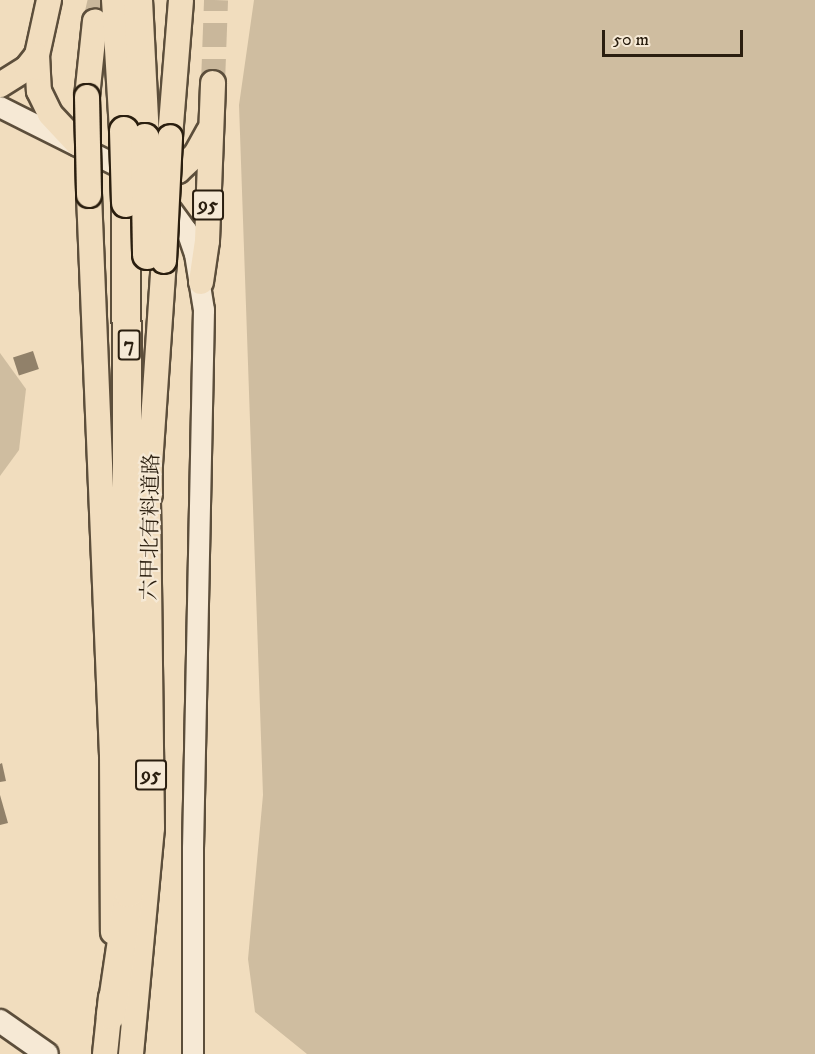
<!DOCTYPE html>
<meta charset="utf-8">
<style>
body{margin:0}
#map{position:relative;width:815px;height:1054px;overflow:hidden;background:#f1ddbe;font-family:"IM FELL DW Pica","Noto Serif JP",serif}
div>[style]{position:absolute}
.green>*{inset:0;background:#cfbda0}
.building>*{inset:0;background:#91816a;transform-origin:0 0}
.primary-tunnel>*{height:24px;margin-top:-12px;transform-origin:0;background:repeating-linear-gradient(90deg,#c9b79b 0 24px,transparent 0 36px)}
.roads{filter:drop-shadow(2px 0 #5c4e3b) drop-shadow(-2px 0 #5c4e3b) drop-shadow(0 2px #5c4e3b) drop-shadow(0 -2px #5c4e3b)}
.tertiary>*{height:20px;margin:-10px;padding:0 10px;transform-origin:10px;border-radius:10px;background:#f6e9d5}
.secondary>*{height:22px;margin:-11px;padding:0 11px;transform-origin:11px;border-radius:11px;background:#f6e9d5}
.primary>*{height:24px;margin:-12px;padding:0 12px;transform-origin:12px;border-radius:12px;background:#f1ddbe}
.motorway>*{height:28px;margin:-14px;padding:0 14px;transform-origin:14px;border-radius:14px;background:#f1ddbe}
.bridges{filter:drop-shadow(2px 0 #2a1e0f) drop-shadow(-2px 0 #2a1e0f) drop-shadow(0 2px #2a1e0f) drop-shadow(0 -2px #2a1e0f)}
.primary-bridge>*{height:24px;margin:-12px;padding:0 12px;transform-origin:12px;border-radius:12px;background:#f1ddbe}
.motorway-bridge>*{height:28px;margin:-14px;padding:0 14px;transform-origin:14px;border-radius:14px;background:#f1ddbe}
span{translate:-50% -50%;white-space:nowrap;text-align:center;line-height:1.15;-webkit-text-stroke:4.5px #f6e9d5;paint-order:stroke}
.shield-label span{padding:2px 4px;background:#f6e9d5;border:2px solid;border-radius:4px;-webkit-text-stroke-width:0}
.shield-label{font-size:20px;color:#2a1e0f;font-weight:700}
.street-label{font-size:21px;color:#2a1e0f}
.scale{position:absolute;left:602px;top:30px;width:141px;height:27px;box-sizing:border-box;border:3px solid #2a1e0f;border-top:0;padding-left:8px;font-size:18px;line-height:21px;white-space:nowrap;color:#2a1e0f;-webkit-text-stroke:4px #f6e9d5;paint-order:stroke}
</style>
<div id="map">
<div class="green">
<i style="clip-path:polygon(254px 0,815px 0,815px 1054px,307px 1054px,255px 1012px,248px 959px,263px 795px,239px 105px)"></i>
<i style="clip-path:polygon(0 353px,26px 389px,19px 450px,0 476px)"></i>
</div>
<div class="building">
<i style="left:33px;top:351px;width:19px;height:21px;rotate:72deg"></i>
<i style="clip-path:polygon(2px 763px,6px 781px,0 782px,0 764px)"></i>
<i style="clip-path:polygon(0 795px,8px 823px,0 825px)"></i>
</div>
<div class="primary-tunnel">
<i style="left:95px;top:21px;width:22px;rotate:-77deg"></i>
<i style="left:213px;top:83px;width:83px;rotate:-87.9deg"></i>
</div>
<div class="roads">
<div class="tertiary">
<i style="left:0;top:107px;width:148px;rotate:26.6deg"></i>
<i style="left:162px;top:197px;width:42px;rotate:53.7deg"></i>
<i style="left:187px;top:231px;width:24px;rotate:71deg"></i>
<i style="left:195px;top:254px;width:57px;rotate:80.9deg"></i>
<i style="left:204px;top:310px;width:538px;rotate:91.17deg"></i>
<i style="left:193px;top:848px;width:206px;rotate:90deg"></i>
</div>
<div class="secondary">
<i style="left:0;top:1021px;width:57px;rotate:35.1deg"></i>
</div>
<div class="primary">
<i style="left:49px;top:0;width:56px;rotate:102.3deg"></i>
<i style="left:37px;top:55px;width:36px;rotate:87deg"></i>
<i style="left:39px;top:91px;width:25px;rotate:64deg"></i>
<i style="left:50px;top:114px;width:40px;rotate:47deg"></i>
<i style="left:0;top:85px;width:32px;rotate:-32deg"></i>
<i style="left:27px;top:68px;width:16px;rotate:-52deg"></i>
<i style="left:87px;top:97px;width:76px;rotate:-84deg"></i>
<i style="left:170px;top:137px;width:137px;rotate:-85.4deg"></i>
<i style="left:151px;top:177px;width:28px;rotate:-13deg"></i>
<i style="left:178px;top:171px;width:25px;rotate:-43deg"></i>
<i style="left:196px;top:154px;width:26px;rotate:-61deg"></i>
<i style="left:89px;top:195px;width:560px;rotate:87.65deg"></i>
<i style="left:112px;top:755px;width:177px;rotate:89.7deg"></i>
<i style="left:201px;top:282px;width:41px;rotate:-81.7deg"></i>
<i style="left:207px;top:241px;width:158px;rotate:-87.8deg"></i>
<i style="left:105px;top:1054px;width:57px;rotate:-84deg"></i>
<i style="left:131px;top:1054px;width:227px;rotate:-84.7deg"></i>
<i style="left:152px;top:828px;width:334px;rotate:-90.7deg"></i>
<i style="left:148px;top:494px;width:234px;rotate:-86.1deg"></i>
</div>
<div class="motorway">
<i style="left:116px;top:0;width:131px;rotate:86.5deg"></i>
<i style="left:138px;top:0;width:138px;rotate:87.1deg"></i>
<i style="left:147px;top:440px;width:54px;rotate:88.9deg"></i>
<i style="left:111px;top:1015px;width:123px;rotate:-81.6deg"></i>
<i style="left:129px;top:893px;width:690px;rotate:-90.25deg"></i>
</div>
</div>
<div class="bridges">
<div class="primary-bridge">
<i style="left:87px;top:97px;width:98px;rotate:88.8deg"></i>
<i style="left:164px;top:261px;width:124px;rotate:-87.2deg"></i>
</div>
<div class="motorway-bridge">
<i style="left:124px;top:131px;width:72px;rotate:88.4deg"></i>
<i style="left:145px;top:138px;width:117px;rotate:89deg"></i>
</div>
</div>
<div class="shield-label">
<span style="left:208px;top:205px">95</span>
<span style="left:129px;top:345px">7</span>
<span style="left:151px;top:775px">95</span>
</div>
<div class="street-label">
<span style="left:151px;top:527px;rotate:-89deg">六甲北有料道路</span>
</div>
<div class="scale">50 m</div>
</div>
